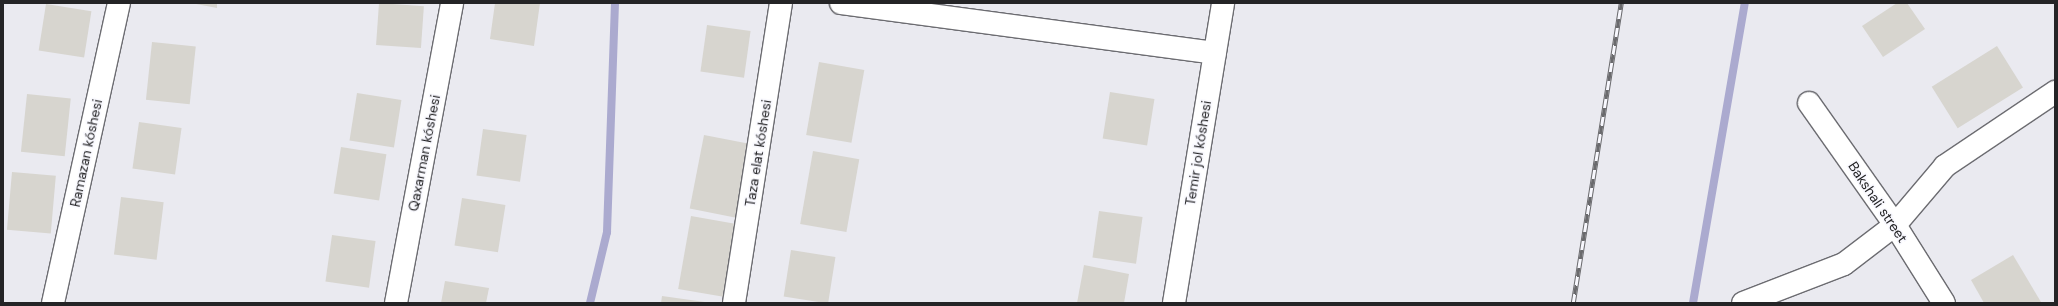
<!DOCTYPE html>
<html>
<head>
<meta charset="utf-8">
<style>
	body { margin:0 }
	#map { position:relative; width:2058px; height:306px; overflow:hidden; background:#eaeaf0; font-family:"DM Sans",sans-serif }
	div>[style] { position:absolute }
	.stream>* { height:8px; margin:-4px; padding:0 4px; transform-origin:4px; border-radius:4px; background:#abaacf }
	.building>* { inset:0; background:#d7d5cf; transform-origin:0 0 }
	.roads { filter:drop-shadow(1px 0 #6c6c71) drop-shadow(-1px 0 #6c6c71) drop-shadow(0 1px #6c6c71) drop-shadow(0 -1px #6c6c71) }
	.minor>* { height:22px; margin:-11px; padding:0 11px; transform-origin:11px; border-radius:11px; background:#fff }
	.rail>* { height:4.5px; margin-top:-2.25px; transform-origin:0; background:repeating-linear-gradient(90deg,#f8f8fe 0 9px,#6a6a6d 0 18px); box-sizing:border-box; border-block:1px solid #6a6a6d }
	span { translate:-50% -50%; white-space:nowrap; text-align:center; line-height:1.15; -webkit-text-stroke:3px #f8f8fe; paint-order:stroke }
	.street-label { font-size:14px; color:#242426 }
	.frame { position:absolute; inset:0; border:4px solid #242426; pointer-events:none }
</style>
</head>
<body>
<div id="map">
	<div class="stream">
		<div style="left:590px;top:303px;width:73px;rotate:-76.5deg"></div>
		<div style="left:607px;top:232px;width:229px;rotate:-88deg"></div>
		<div style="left:1693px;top:303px;width:304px;rotate:-80.2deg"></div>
	</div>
	<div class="building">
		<div style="clip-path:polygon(191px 3px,217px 3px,217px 8px)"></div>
		<div style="left:379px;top:3px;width:45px;height:42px;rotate:4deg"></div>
		<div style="clip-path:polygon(495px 3px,540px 3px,534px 46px,490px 39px)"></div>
		<div style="clip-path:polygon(1897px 3px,1907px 3px,1925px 29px,1883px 57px,1862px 26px)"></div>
		<div style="left:46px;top:4px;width:46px;height:47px;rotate:9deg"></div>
		<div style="left:707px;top:25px;width:44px;height:47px;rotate:8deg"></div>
		<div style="left:152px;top:42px;width:44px;height:58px;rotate:6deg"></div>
		<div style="left:1997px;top:46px;width:49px;height:77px;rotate:58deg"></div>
		<div style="left:819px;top:62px;width:46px;height:74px;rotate:10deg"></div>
		<div style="left:1110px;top:92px;width:45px;height:47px;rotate:9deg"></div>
		<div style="left:357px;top:93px;width:45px;height:48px;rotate:9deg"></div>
		<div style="left:27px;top:94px;width:44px;height:58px;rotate:6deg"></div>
		<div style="left:139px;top:122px;width:43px;height:47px;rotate:8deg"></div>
		<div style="left:483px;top:129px;width:44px;height:47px;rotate:8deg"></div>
		<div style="left:704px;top:135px;width:46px;height:75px;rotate:11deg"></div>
		<div style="left:341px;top:147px;width:46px;height:47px;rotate:9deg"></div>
		<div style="left:813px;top:151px;width:47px;height:74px;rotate:10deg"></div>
		<div style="left:12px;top:172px;width:44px;height:58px;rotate:5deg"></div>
		<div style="left:121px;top:197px;width:43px;height:58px;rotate:7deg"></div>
		<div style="left:462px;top:198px;width:44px;height:48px;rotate:9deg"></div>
		<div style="left:1099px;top:211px;width:44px;height:47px;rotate:8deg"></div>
		<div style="left:691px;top:216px;width:46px;height:74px;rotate:10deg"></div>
		<div style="left:332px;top:235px;width:44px;height:47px;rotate:8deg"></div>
		<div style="left:791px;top:250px;width:45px;height:47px;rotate:9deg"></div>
		<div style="clip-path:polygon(2013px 255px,2041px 302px,1984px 303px,1971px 280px)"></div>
		<div style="clip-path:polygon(1084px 265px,1129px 274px,1124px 303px,1077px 303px)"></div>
		<div style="clip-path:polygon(445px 281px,489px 288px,486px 303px,441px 303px)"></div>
		<div style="clip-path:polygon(662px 296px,705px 302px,705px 303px,661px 303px)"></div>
	</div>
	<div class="roads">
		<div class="minor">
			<div style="left:841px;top:3px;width:377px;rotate:7.6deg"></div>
			<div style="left:1809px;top:103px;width:149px;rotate:54.8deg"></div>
			<div style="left:1895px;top:225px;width:92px;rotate:57.9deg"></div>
			<div style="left:53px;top:303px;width:307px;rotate:-77.6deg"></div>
			<div style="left:396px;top:303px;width:305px;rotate:-79.4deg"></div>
			<div style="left:734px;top:303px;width:304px;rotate:-81.1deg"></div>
			<div style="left:1174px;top:303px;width:304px;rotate:-80.7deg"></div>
			<div style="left:1743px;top:303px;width:108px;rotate:-21.1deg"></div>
			<div style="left:1844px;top:264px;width:64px;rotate:-37.4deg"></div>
			<div style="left:1895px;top:225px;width:77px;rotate:-49.7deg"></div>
			<div style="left:1945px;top:166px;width:133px;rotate:-33.9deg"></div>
		</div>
	</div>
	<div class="rail">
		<div style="left:1573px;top:303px;width:304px;rotate:-80.9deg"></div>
	</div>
	<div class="street-label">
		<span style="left:86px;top:153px;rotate:-78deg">Ramazan kóshesi</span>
		<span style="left:424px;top:153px;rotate:-79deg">Qaxarman kóshesi</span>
		<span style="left:758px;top:153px;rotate:-81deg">Taza elat kóshesi</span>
		<span style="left:1198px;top:153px;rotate:-81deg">Temir jol kóshesi</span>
		<span style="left:1878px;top:202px;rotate:56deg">Bakshali street</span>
	</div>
	<div class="frame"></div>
</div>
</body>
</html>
